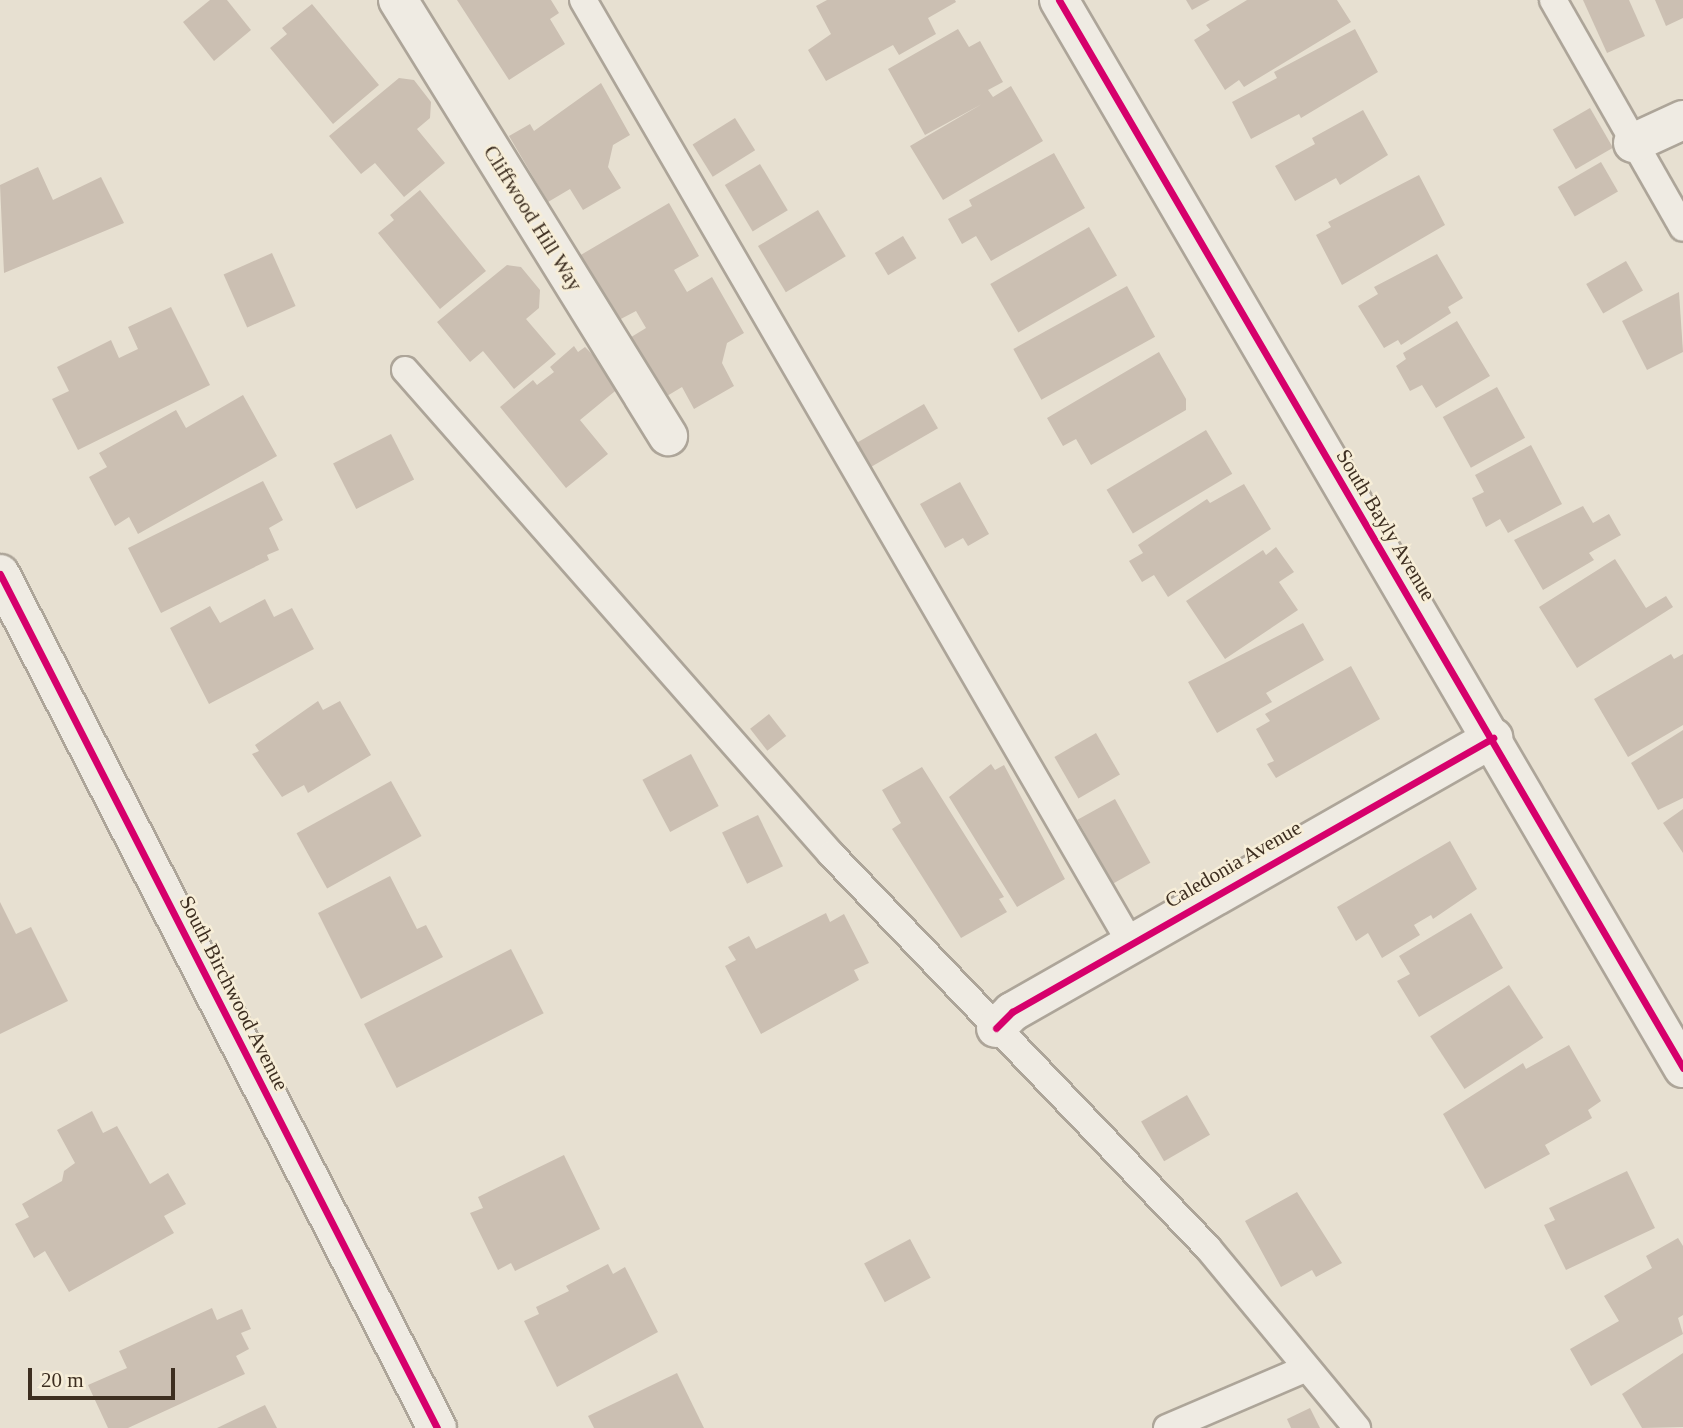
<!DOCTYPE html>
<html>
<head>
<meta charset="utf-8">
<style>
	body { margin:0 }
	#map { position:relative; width:1683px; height:1428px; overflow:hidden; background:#e7e0d1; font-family:"Times New Roman",serif }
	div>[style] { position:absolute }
	.building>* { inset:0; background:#cbbfb2; transform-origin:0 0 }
	.roads { filter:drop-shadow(2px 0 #ada599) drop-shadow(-2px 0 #ada599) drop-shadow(0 2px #ada599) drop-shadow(0 -2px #ada599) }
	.service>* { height:26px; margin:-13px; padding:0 13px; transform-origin:13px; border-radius:13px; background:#efebe3 }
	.minor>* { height:38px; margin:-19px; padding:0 19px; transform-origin:19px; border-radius:19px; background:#efebe3 }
	.cycleway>* { height:7px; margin:-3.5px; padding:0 3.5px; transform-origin:3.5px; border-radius:3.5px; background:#d6006c }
	span { translate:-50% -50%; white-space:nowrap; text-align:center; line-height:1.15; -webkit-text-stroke:5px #f7eed8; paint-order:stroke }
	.street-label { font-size:21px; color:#3d2e20 }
	.scale { position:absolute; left:28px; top:1368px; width:147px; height:32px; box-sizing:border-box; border:4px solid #3d2e20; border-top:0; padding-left:9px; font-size:21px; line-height:24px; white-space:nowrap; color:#3d2e20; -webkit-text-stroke:5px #f7eed8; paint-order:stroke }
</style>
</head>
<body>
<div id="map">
	<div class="building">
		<div style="clip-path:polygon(210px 0,227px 0,251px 30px,214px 61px,183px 22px)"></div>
		<div style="clip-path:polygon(457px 0,551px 0,559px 13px,550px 19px,565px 44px,509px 80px)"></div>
		<div style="clip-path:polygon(827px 0,955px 0,956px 2px,928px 18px,936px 34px,899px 55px,893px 45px,826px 81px,808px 50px,831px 34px,816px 6px)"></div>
		<div style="clip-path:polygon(1186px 0,1210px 0,1192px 10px)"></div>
		<div style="clip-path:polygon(1247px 0,1337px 0,1351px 22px,1244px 87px,1239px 80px,1225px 90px,1194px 40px,1210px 30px,1206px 25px)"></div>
		<div style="clip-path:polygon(1583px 0,1629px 0,1645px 36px,1607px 53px)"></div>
		<div style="clip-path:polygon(1655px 0,1683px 0,1683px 18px,1666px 26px)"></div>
		<div style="clip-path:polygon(312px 4px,379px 85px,333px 124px,270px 48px,287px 34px,282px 28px)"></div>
		<div style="clip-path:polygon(958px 29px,969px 47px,980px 41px,1003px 82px,988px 90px,993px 97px,1011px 86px,1043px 141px,943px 200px,910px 146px,982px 104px,925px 135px,888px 69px)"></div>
		<div style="clip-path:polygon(1355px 29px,1378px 72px,1301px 118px,1299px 114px,1251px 139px,1232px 102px,1277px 78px,1274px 72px)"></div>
		<div style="clip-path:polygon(399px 78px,414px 80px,431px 102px,430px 118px,417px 129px,445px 163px,404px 197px,375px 163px,361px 174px,329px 136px)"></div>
		<div style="clip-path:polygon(601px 83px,630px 135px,613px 145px,608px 167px,621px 188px,583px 210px,570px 189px,548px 202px,509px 136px,530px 124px,534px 131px)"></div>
		<div style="left:1590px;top:108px;width:46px;height:43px;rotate:60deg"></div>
		<div style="clip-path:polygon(1363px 110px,1388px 155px,1340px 185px,1336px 178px,1295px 201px,1275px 166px,1315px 144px,1312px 138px)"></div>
		<div style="left:735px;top:118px;width:38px;height:50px;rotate:58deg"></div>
		<div style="clip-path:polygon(1054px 153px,1085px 208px,991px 261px,976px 236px,962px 244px,948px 219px,972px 206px,969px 200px)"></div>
		<div style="left:1601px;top:162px;width:34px;height:50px;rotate:60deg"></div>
		<div style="left:760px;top:164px;width:54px;height:41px;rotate:59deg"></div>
		<div style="clip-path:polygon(38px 167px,53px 200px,101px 177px,124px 223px,4px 273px,0 185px)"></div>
		<div style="clip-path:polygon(1419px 175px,1445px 225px,1342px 285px,1316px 235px,1331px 227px,1328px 222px)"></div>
		<div style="clip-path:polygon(420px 190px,486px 271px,440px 309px,378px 233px,394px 220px,390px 215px)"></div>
		<div style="clip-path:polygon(669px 203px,699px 256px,674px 270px,687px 292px,712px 277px,744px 333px,727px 343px,722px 363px,734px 386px,694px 409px,682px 387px,662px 399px,628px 339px,646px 328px,636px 311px,617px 321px,579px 256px)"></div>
		<div style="left:818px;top:210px;width:54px;height:70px;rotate:59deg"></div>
		<div style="left:1089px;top:227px;width:56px;height:114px;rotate:60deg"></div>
		<div style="left:903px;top:236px;width:26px;height:33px;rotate:59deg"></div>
		<div style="left:272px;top:253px;width:58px;height:53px;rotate:66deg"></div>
		<div style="clip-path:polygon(1437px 254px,1463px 298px,1448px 307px,1451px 313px,1401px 345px,1398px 340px,1384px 348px,1358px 306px,1378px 294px,1374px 287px)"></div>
		<div style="left:1626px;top:261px;width:34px;height:46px;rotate:60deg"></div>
		<div style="clip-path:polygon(507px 265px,521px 267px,540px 290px,539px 308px,526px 319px,556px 354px,514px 389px,483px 351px,470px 362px,437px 322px)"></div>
		<div style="left:1127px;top:286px;width:58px;height:130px;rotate:61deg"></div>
		<div style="clip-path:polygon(1679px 292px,1683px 352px,1647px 370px,1622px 321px)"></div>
		<div style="clip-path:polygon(171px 307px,210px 385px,78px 450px,52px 399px,69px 391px,57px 367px,111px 340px,119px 358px,138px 349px,128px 327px)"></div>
		<div style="clip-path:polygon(1457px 321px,1490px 376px,1436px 408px,1422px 385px,1410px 391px,1396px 366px,1406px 359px,1403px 353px)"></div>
		<div style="clip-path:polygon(574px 346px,578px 352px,585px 347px,593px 355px,598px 352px,620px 387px,580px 420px,608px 454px,566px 488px,500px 407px,533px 380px,537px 385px,554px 372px,550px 367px)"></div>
		<div style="clip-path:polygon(1159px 352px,1186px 399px,1186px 410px,1091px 465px,1076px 439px,1063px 446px,1047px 418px)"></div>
		<div style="left:1497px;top:387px;width:58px;height:62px;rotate:61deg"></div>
		<div style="clip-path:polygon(243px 395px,277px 456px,138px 534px,129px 517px,115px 526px,89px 477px,107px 467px,99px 453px,176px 410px,186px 428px)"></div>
		<div style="left:924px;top:404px;width:28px;height:78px;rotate:60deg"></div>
		<div style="left:1206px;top:430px;width:51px;height:116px;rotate:59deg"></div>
		<div style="left:391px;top:434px;width:51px;height:65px;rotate:63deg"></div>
		<div style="clip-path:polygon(1531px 445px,1562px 504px,1508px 533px,1500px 519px,1486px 527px,1472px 498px,1484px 492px,1475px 475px)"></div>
		<div style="clip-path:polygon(263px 481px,283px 520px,269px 528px,279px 550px,267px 555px,269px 560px,161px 613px,128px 548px)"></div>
		<div style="clip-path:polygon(960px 482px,989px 534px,968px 546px,963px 538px,945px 548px,920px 504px)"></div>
		<div style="clip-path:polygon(1244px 484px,1271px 529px,1168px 597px,1154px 575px,1142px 582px,1129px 561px,1143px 553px,1138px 545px,1207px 499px,1210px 503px)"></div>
		<div style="clip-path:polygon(1583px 506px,1593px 523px,1609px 514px,1621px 535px,1589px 553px,1594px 560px,1543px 590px,1514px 540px)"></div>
		<div style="clip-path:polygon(1276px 547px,1294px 572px,1279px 582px,1298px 610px,1225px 659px,1186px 601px,1263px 550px,1266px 555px)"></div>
		<div style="clip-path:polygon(1615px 559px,1646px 608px,1666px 596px,1673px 607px,1577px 668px,1539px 607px)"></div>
		<div style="clip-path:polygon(265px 599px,274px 617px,292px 608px,314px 649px,209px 704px,170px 628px,210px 606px,220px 623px)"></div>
		<div style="clip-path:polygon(1303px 623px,1324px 660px,1266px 693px,1272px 702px,1217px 733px,1188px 682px)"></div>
		<div style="clip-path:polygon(1671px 654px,1674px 659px,1683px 654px,1683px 725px,1628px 757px,1594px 699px)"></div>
		<div style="clip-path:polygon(1351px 666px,1380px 719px,1276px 778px,1267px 764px,1274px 761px,1256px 729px,1270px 721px,1265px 714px)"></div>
		<div style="clip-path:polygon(318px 701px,323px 710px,340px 701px,371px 755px,308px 793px,304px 785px,282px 797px,252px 754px,259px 751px,255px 745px)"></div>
		<div style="left:769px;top:714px;width:28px;height:24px;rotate:52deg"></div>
		<div style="clip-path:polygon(1683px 730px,1683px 798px,1658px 810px,1631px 763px)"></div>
		<div style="left:1096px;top:733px;width:48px;height:48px;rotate:60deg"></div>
		<div style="left:691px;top:754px;width:59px;height:55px;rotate:62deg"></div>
		<div style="clip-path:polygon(991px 764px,995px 770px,1004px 765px,1065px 879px,1017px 907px,949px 797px)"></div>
		<div style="clip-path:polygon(922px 767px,1004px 897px,999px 899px,1007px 912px,961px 938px,892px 829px,901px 823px,882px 790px)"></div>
		<div style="left:391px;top:781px;width:63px;height:108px;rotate:61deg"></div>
		<div style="left:1115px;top:799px;width:73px;height:43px;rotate:61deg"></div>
		<div style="clip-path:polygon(1683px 809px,1683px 853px,1663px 823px)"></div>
		<div style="left:758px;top:815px;width:57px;height:40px;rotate:64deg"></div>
		<div style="clip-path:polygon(1450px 841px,1477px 889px,1433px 919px,1431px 915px,1414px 925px,1420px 935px,1382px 958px,1368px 933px,1356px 941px,1337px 907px)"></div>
		<div style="clip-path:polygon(390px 876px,417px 929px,426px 925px,443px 957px,361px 999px,318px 913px)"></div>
		<div style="clip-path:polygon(0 902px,16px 934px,31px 927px,68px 1001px,0 1034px)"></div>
		<div style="clip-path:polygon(826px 913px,830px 922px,844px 914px,869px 963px,854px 970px,859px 980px,761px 1034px,725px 966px,736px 960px,728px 947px,749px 936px,756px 949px)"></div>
		<div style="clip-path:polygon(1471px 913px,1503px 968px,1419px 1017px,1397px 981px,1410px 974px,1399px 956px)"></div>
		<div style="left:511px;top:949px;width:72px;height:165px;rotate:63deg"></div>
		<div style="left:1509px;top:985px;width:63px;height:94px;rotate:57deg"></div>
		<div style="clip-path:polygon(1569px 1045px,1601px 1101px,1588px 1110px,1592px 1118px,1545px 1145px,1550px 1154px,1485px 1189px,1443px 1114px,1523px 1063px,1526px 1069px)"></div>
		<div style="left:1187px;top:1095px;width:46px;height:53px;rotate:60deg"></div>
		<div style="clip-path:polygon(92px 1111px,103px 1133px,117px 1126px,150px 1184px,168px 1173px,186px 1204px,164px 1216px,174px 1233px,69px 1292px,45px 1251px,34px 1258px,15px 1224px,29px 1217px,22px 1204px,62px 1181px,64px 1171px,75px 1163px,57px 1130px)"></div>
		<div style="clip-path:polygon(564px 1155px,600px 1229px,515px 1271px,511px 1263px,498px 1270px,470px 1213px,483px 1208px,478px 1197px)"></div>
		<div style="clip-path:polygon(1627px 1171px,1655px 1228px,1566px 1270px,1544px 1225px,1555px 1220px,1549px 1208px)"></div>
		<div style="clip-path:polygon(1297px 1192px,1342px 1263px,1316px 1277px,1312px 1270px,1281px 1287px,1245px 1221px)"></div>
		<div style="clip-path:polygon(1678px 1238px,1683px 1246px,1683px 1315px,1678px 1318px,1683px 1334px,1591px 1386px,1570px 1349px,1619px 1321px,1604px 1296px,1652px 1268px,1646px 1256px)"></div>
		<div style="left:910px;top:1239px;width:44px;height:52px;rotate:62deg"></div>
		<div style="clip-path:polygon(608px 1264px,613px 1274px,625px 1267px,658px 1332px,557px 1387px,524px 1321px,539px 1314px,536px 1307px,569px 1291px,566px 1286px)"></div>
		<div style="clip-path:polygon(212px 1308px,217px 1320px,242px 1309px,251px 1329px,241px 1333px,249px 1349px,236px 1356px,245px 1374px,128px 1428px,108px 1428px,88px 1385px,127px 1368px,119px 1351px)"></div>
		<div style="clip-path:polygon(1683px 1353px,1683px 1427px,1642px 1428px,1622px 1394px)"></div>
		<div style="clip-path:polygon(677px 1373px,704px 1428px,594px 1428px,588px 1416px)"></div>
		<div style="clip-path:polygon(265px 1405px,277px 1428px,217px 1428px)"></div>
		<div style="clip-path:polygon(1310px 1408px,1320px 1428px,1291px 1428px,1287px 1419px)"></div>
	</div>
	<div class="roads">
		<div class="service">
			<div style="left:583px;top:0;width:1092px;rotate:59.86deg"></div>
			<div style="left:1553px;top:0;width:262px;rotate:60.3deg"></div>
			<div style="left:405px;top:370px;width:645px;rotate:48.65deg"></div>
			<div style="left:831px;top:854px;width:545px;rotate:46.26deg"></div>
			<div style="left:1208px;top:1248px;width:234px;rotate:50.4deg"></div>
			<div style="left:1167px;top:1428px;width:152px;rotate:-23.2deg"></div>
		</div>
		<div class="minor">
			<div style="left:398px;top:0;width:513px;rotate:58.23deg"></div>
			<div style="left:1059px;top:0;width:1237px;rotate:59.7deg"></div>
			<div style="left:1633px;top:143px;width:55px;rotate:-24.7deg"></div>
			<div style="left:0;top:574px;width:959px;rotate:62.9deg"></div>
			<div style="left:996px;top:1028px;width:23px;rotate:-45deg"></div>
			<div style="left:1012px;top:1012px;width:554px;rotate:-29.67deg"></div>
		</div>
	</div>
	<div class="cycleway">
		<div style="left:1059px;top:0;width:1237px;rotate:59.7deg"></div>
		<div style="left:0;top:574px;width:959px;rotate:62.9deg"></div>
		<div style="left:996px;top:1028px;width:23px;rotate:-45deg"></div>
		<div style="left:1012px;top:1012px;width:554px;rotate:-29.67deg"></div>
	</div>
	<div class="street-label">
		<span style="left:533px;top:218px;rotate:58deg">Cliffwood Hill Way</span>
		<span style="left:1386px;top:525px;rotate:59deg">South Bayly Avenue</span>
		<span style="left:1233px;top:864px;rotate:-30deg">Caledonia Avenue</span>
		<span style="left:234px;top:993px;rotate:63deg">South Birchwood Avenue</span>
	</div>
	<div class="scale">20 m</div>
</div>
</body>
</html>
